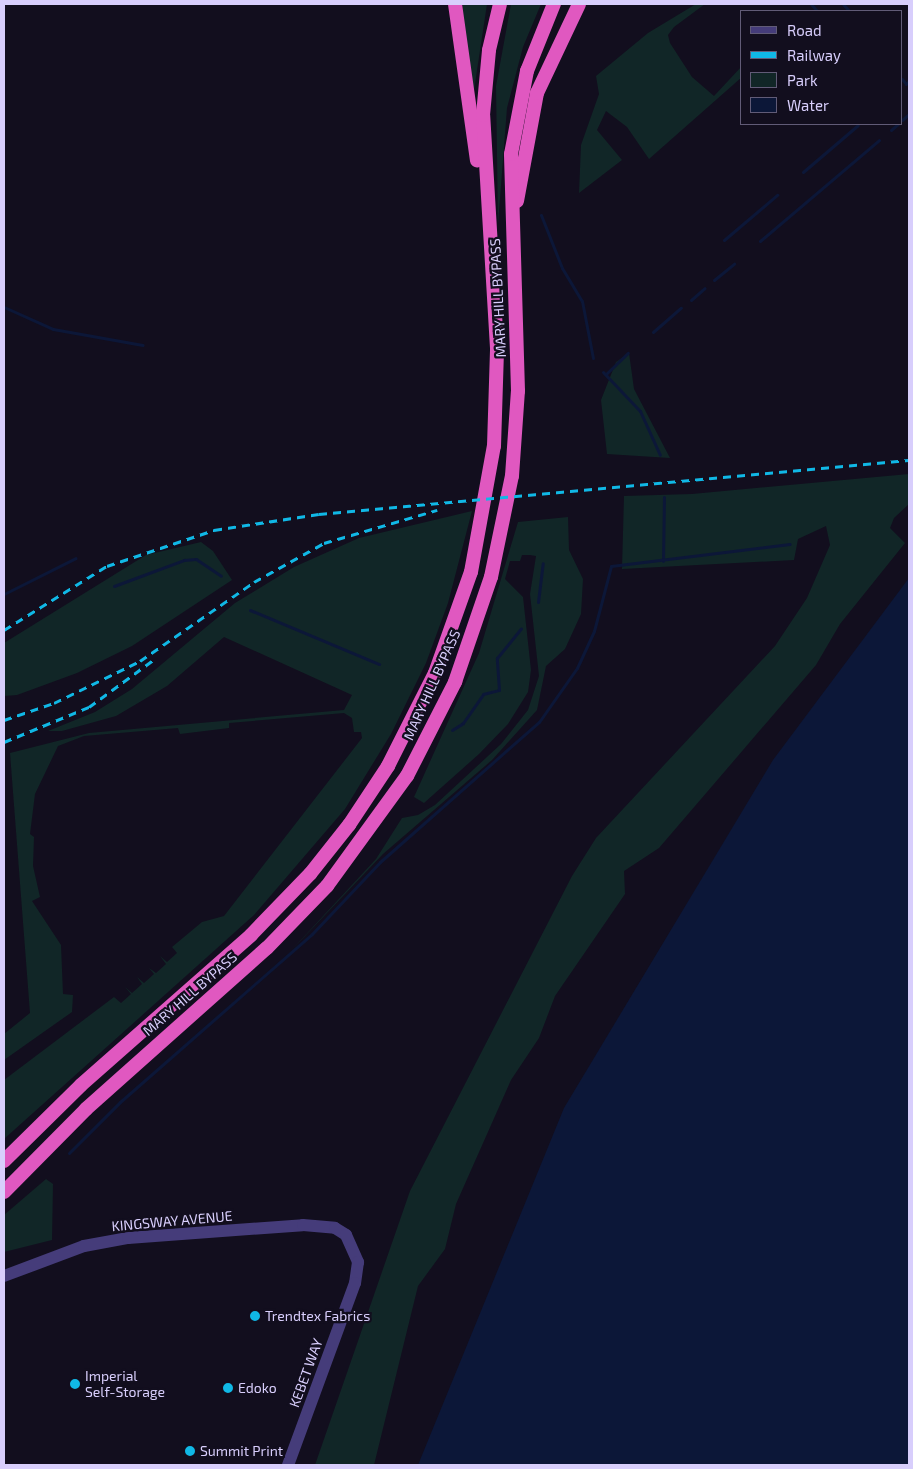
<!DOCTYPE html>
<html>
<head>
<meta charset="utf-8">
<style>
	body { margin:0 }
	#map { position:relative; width:913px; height:1469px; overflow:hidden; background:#120e1e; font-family:"Exo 2",sans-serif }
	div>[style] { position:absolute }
	.green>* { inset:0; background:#112627 }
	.water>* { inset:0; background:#0c1738 }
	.stream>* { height:3px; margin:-1.5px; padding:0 1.5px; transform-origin:1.5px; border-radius:1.5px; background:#0c1738 }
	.tertiary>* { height:12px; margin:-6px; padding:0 6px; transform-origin:6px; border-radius:6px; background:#453c7a }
	.trunk>* { height:14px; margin:-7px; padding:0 7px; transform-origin:7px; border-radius:7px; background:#e058c0 }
	.rail>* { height:3px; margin-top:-1.5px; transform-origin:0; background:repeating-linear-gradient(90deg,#10b8e6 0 8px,transparent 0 14px) }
	.dots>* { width:14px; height:14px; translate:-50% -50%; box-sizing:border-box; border:2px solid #120e1e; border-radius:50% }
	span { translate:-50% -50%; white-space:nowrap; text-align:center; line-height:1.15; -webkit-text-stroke:4.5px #120e1e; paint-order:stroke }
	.street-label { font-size:14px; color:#d8cefc }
	.poi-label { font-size:14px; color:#d8cefc }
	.left { translate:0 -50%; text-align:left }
	.frame { position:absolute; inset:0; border:5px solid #d8cefc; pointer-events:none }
	.legend { position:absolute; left:740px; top:10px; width:162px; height:115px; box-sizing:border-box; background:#120e1e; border:1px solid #615b77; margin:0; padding:6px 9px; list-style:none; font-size:15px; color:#d8cefc }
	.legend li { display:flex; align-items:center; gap:10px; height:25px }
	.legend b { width:25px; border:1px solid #615b77 }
</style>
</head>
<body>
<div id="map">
	<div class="green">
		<div style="clip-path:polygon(463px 4px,487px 4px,473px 97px,463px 18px)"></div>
		<div style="clip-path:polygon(511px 4px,541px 4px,523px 47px,507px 108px,498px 224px,496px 86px)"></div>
		<div style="clip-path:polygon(696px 4px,705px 4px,674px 27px,668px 35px,670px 43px,692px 77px,714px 96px,742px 66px,742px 77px,649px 159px,627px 127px,606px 111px,597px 130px,622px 160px,579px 193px,581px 145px,599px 94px,596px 76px,648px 33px)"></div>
		<div style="clip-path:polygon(629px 353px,634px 389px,670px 458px,607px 454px,601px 400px,616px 362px)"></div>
		<div style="clip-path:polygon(909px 474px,909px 504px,894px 518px,890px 528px,905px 543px,840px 624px,816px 665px,659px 848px,624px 871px,625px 894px,555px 996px,539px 1038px,511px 1080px,456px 1204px,445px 1249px,418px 1286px,374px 1465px,315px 1465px,410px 1191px,572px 876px,596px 838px,775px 646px,807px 598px,830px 545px,826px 526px,798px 539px,794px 560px,622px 569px,624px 496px,692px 494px)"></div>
		<div style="clip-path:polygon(472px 511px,448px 603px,426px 663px,391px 734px,345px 809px,254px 915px,4px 1139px,4px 1080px,114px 997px,121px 1003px,131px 994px,125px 987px,132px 993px,142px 984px,137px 977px,144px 983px,154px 974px,149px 968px,156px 973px,166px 964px,160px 956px,167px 962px,177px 953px,172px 947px,202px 922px,224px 916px,362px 738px,361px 732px,354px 732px,352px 718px,344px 713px,229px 723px,229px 728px,180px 734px,178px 728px,84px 736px,58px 746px,35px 794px,30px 834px,34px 837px,33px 866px,40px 897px,32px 901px,61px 945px,63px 994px,73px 995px,72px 1012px,4px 1060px,4px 1034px,30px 1013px,10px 753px,89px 733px,344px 710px,352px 695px,224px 637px,167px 686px,116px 716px,62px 731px,48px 731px,95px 712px,132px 689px,235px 603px,294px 567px,359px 538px)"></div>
		<div style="clip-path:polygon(568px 517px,569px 550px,583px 579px,581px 614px,565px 649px,546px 666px,537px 710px,492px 760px,383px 854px,286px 956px,376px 859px,402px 818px,418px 815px,435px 805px,501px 744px,528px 710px,539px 676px,530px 594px,536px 556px,530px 555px,522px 555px,520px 561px,510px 561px,505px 579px,523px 597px,531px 670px,528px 692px,508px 724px,479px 754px,424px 803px,414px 797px,479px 653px,518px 522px)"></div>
		<div style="clip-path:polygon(201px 542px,213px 551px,232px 580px,132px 646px,77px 673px,17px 695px,4px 696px,4px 643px,146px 555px)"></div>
		<div style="clip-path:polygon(46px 1179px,53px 1184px,52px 1240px,4px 1252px,4px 1215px)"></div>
	</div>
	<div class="water">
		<div style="clip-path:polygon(909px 578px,909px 1465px,418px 1465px,564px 1108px,773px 760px)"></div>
	</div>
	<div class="stream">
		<div style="left:811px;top:4px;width:9px;rotate:49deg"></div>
		<div style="left:843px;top:4px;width:9px;rotate:49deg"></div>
		<div style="left:902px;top:79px;width:6px;rotate:51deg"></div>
		<div style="left:906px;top:84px;width:4px;rotate:-45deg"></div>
		<div style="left:902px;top:120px;width:9px;rotate:-41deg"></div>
		<div style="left:891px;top:130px;width:9px;rotate:-41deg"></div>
		<div style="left:803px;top:172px;width:72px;rotate:-40.5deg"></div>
		<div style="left:541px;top:215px;width:57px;rotate:68.4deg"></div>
		<div style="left:562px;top:268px;width:39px;rotate:59deg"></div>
		<div style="left:582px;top:301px;width:58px;rotate:79.1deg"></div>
		<div style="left:724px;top:240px;width:70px;rotate:-40.3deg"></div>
		<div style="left:760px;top:241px;width:156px;rotate:-40.3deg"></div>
		<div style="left:714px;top:280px;width:26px;rotate:-39deg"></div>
		<div style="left:691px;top:300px;width:18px;rotate:-41deg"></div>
		<div style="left:4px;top:307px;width:54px;rotate:24.2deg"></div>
		<div style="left:53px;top:329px;width:91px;rotate:10.1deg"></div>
		<div style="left:653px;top:332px;width:37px;rotate:-41deg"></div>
		<div style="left:603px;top:372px;width:54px;rotate:46.5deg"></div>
		<div style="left:640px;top:411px;width:48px;rotate:65.6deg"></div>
		<div style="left:607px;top:373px;width:29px;rotate:-44deg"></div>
		<div style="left:663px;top:561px;width:64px;rotate:-89.1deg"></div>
		<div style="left:114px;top:586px;width:75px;rotate:-20.4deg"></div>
		<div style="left:184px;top:560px;width:12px;rotate:-5deg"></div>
		<div style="left:196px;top:559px;width:30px;rotate:34deg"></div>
		<div style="left:4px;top:594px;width:80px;rotate:-26.6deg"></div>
		<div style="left:538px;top:602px;width:39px;rotate:-83deg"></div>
		<div style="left:250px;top:610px;width:140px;rotate:22.7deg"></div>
		<div style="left:452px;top:730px;width:13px;rotate:-32deg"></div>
		<div style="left:463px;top:723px;width:35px;rotate:-55deg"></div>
		<div style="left:483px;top:694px;width:16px;rotate:-14deg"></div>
		<div style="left:499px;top:690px;width:32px;rotate:-94deg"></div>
		<div style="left:497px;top:658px;width:38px;rotate:-51deg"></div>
		<div style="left:69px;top:1153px;width:72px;rotate:-45deg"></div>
		<div style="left:120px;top:1102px;width:255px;rotate:-41.2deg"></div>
		<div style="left:312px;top:934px;width:99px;rotate:-46.6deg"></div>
		<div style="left:380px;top:862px;width:212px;rotate:-41.4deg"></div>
		<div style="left:539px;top:722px;width:66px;rotate:-54.9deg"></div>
		<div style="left:577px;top:668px;width:41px;rotate:-65.3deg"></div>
		<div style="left:594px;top:631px;width:67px;rotate:-75.3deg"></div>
		<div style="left:611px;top:566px;width:180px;rotate:-7deg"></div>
	</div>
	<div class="tertiary">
		<div style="left:4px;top:1276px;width:85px;rotate:-20.6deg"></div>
		<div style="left:84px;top:1246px;width:45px;rotate:-10.3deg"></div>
		<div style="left:128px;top:1238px;width:175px;rotate:-4.2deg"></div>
		<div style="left:303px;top:1225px;width:32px;rotate:5deg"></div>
		<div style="left:335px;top:1228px;width:13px;rotate:32deg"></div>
		<div style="left:346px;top:1235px;width:30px;rotate:66deg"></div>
		<div style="left:358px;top:1262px;width:21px;rotate:98deg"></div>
		<div style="left:355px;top:1283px;width:194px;rotate:110.2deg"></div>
	</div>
	<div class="trunk">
		<div style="left:455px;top:4px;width:158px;rotate:82deg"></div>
		<div style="left:517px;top:201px;width:110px;rotate:-79.5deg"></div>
		<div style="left:537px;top:93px;width:98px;rotate:-64.7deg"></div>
		<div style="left:4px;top:1161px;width:108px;rotate:-44.6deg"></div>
		<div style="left:81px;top:1085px;width:227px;rotate:-41.4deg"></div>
		<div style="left:251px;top:935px;width:85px;rotate:-46deg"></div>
		<div style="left:310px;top:874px;width:63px;rotate:-51.5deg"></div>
		<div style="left:349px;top:825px;width:71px;rotate:-56.5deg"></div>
		<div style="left:388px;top:766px;width:104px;rotate:-63.2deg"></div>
		<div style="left:435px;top:673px;width:107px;rotate:-70.4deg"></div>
		<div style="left:471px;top:572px;width:128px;rotate:-79.7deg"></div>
		<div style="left:494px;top:446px;width:98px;rotate:-88.2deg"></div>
		<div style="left:497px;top:348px;width:233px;rotate:-93.4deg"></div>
		<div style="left:483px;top:115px;width:65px;rotate:-84.7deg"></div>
		<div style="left:489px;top:50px;width:47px;rotate:-76.6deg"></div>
		<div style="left:4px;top:1192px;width:117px;rotate:-45.3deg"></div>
		<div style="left:86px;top:1109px;width:242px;rotate:-41.7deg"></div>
		<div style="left:267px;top:948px;width:86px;rotate:-45.9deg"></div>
		<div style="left:327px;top:886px;width:136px;rotate:-54deg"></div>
		<div style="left:407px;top:776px;width:106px;rotate:-62.9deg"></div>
		<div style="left:455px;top:682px;width:111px;rotate:-71.1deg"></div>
		<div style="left:491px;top:577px;width:103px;rotate:-78.3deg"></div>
		<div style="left:512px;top:476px;width:85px;rotate:-86deg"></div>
		<div style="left:518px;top:391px;width:237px;rotate:-91.7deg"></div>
		<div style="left:511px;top:154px;width:85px;rotate:-79.1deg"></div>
		<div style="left:527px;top:71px;width:72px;rotate:-68.1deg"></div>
	</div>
	<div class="rail">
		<div style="left:4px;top:630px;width:121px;rotate:-31.9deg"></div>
		<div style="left:107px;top:566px;width:113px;rotate:-18.6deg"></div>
		<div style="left:214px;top:530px;width:106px;rotate:-8.7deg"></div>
		<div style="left:319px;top:514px;width:592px;rotate:-5.23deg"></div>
		<div style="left:4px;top:720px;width:53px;rotate:-18.8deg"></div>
		<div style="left:54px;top:703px;width:96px;rotate:-26deg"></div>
		<div style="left:140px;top:661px;width:139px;rotate:-34.7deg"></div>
		<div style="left:254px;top:582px;width:80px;rotate:-29.1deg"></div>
		<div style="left:324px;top:543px;width:118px;rotate:-16.3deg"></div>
		<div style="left:4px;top:742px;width:92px;rotate:-22.4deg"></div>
		<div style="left:89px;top:707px;width:83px;rotate:-36.2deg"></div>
	</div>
	<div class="dots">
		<div style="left:255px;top:1316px;background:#10b8e6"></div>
		<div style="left:75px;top:1384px;background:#10b8e6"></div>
		<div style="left:228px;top:1388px;background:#10b8e6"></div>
		<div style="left:190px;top:1451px;background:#10b8e6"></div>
	</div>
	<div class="street-label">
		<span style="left:498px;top:298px;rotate:-93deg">MARY HILL BYPASS</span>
		<span style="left:432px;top:685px;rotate:-66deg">MARY HILL BYPASS</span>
		<span style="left:190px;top:994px;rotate:-41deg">MARY HILL BYPASS</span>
		<span style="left:172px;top:1221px;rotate:-5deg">KINGSWAY AVENUE</span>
		<span style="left:306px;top:1373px;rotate:-70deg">KEBET WAY</span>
	</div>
	<div class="poi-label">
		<span class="left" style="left:265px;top:1316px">Trendtex Fabrics</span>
		<span class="left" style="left:85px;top:1384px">Imperial<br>Self-Storage</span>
		<span class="left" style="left:238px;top:1388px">Edoko</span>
		<span class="left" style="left:200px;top:1451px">Summit Print</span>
	</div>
	<div class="frame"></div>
	<ul class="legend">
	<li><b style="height:6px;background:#453c7a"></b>Road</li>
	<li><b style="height:6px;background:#10b8e6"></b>Railway</li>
	<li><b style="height:14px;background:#112627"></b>Park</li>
	<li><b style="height:14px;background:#0c1738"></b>Water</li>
	</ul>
</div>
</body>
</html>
